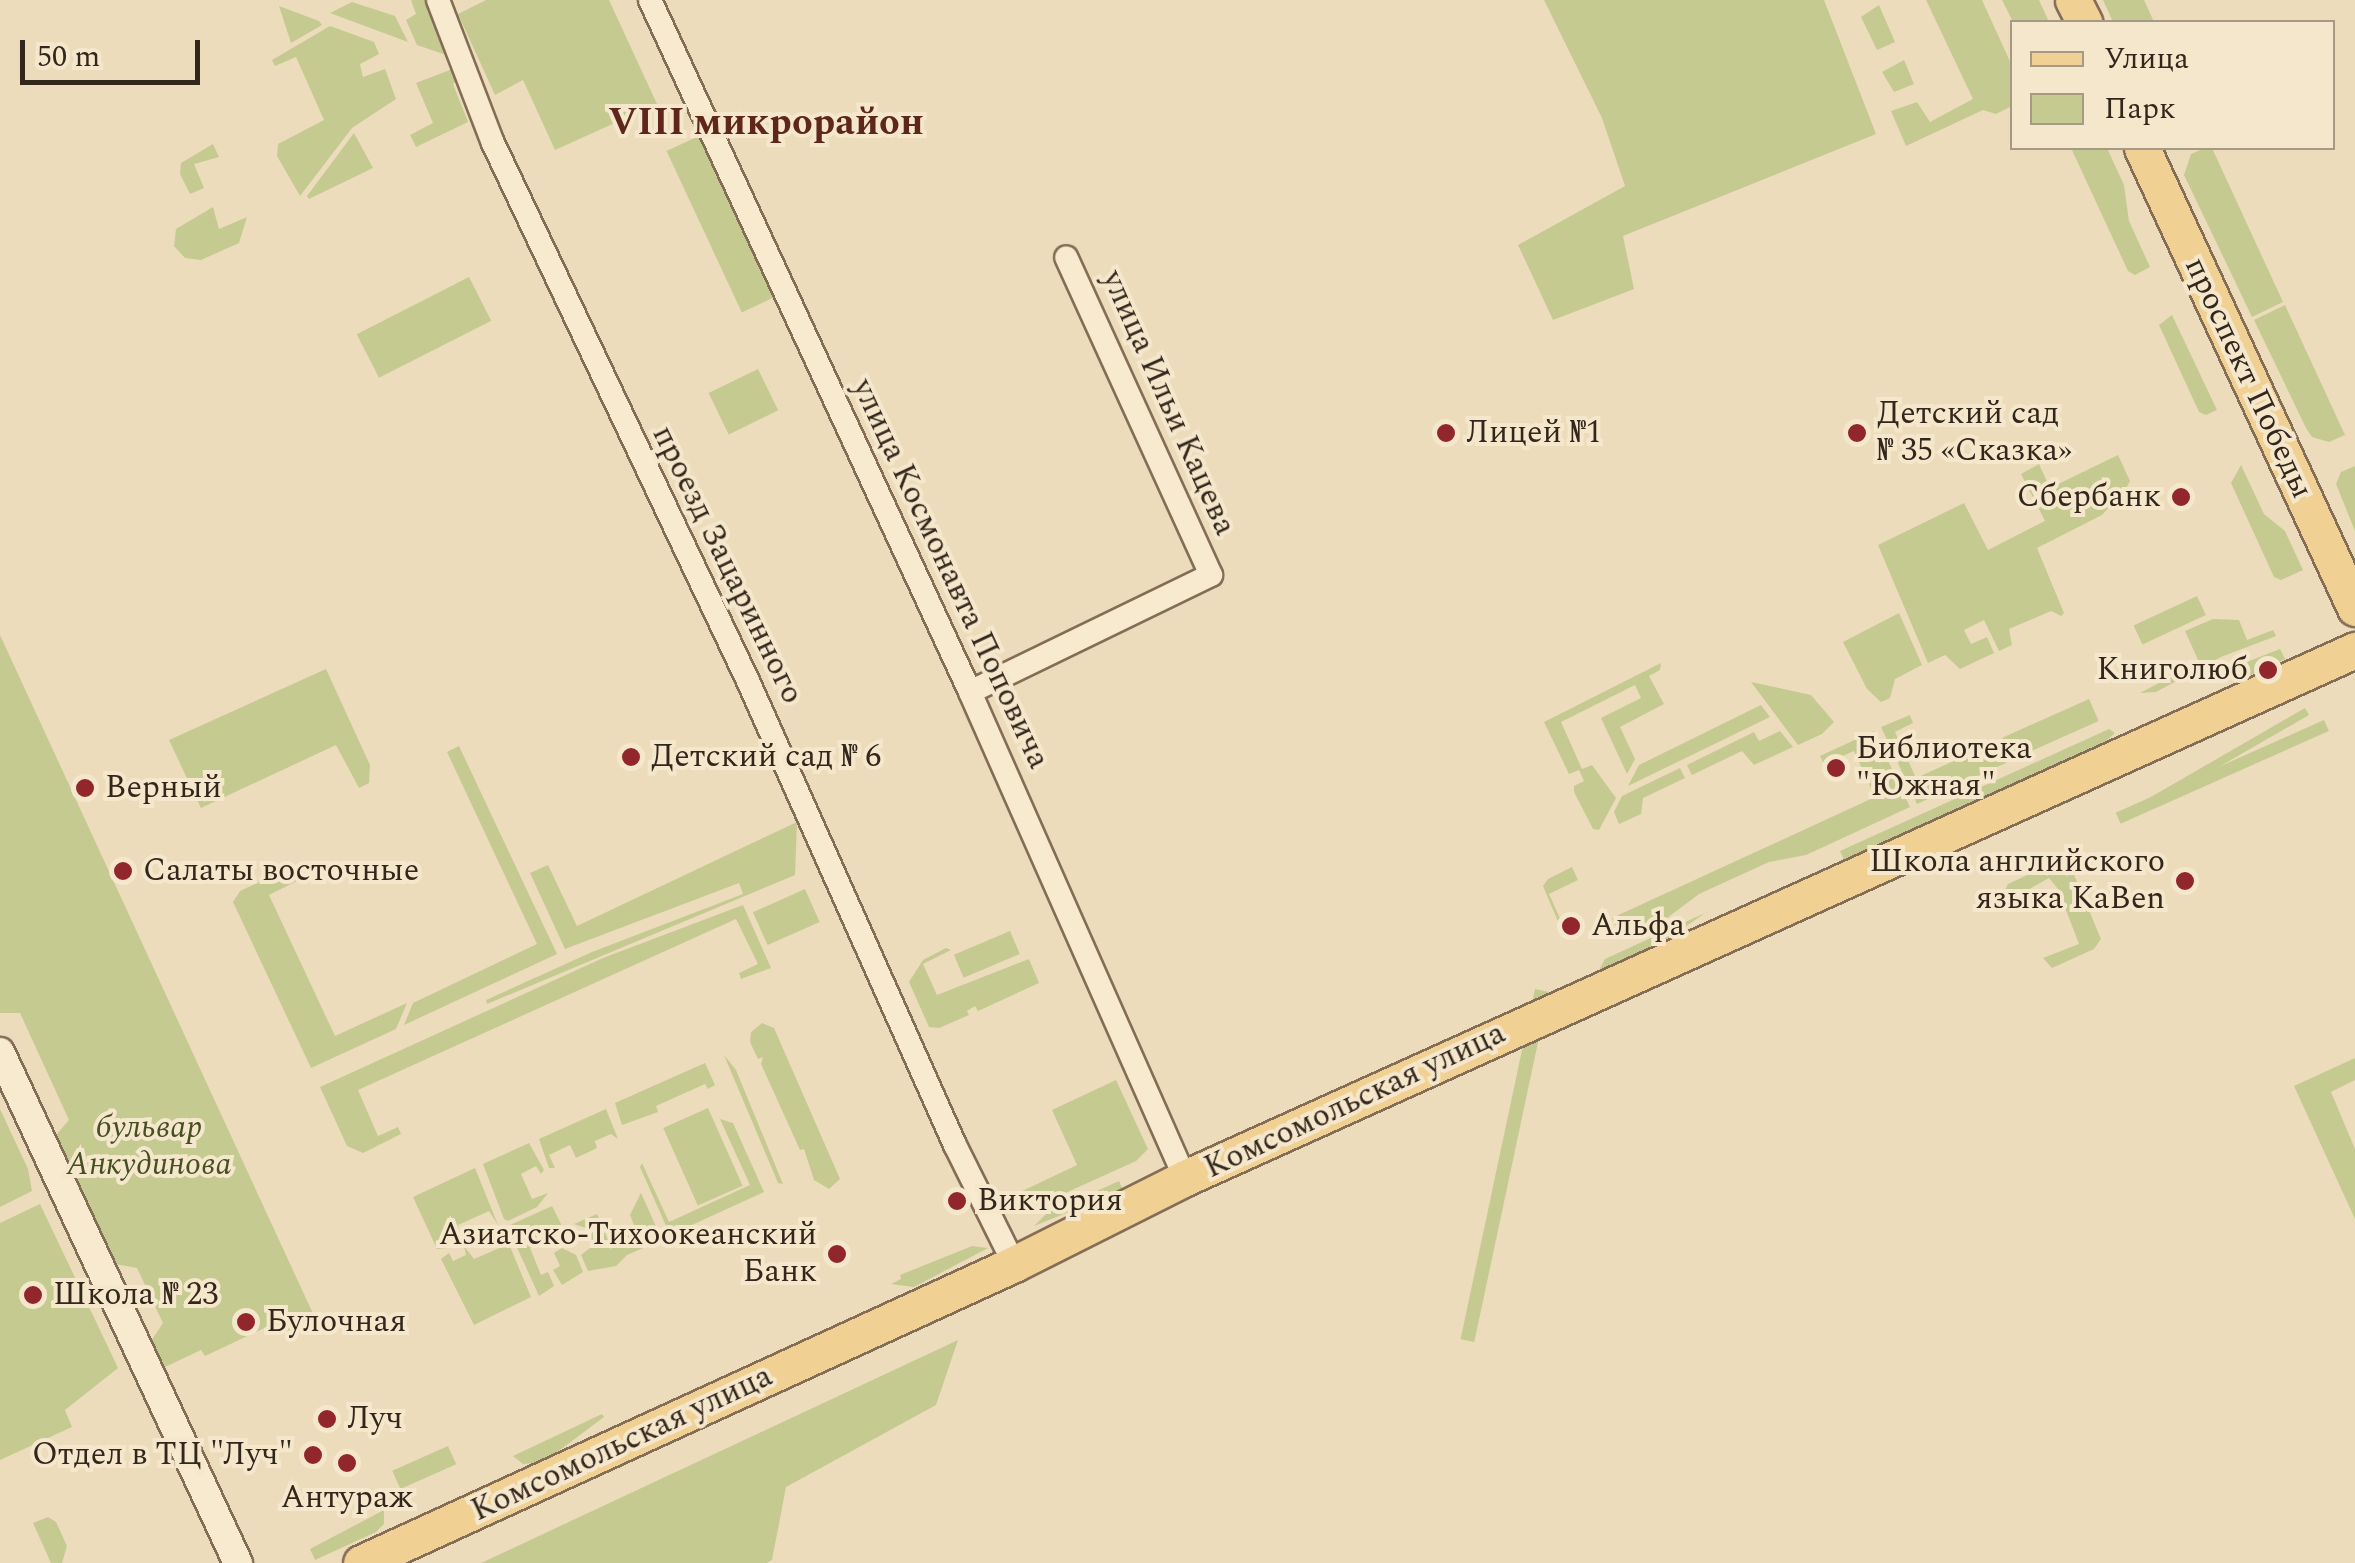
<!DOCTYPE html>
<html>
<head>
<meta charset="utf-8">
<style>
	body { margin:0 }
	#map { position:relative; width:2355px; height:1563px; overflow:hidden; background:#ecdcbc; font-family:Spectral,serif }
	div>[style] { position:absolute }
	.green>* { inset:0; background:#c5ca91; transform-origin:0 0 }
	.roads { filter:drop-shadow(2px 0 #846d56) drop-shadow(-2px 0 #846d56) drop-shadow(0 2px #846d56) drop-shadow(0 -2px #846d56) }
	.minor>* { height:22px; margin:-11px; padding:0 11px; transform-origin:11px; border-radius:11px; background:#f8eacf }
	.tertiary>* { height:28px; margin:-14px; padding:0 14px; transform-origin:14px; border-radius:14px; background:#f8eacf }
	.primary>* { height:35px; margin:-17.5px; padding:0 17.5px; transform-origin:17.5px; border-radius:17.5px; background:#f1d093 }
	.dots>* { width:28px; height:28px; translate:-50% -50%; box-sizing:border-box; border:5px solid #f4e7cc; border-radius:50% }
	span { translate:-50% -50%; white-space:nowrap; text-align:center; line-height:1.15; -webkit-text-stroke:8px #f4e7cc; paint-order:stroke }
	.street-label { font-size:32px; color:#33261b }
	.poi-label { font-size:32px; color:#33261b }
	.left { translate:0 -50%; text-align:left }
	.right { translate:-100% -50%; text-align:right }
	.park-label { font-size:32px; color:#454f22; font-style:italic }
	.quarter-label { font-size:38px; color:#5f271b; font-weight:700 }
	.legend { position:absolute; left:2010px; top:20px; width:325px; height:130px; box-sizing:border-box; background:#f4e7cc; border:2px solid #a79a85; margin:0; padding:12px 18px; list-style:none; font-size:30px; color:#33261b }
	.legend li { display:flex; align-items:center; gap:20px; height:50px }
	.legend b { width:50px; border:2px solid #a79a85 }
	.scale { position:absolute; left:20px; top:40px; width:180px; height:45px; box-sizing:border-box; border:5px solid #33261b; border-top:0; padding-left:12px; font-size:30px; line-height:35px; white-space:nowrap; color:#33261b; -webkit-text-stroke:8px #f4e7cc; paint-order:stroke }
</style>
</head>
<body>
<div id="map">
	<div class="green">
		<div style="clip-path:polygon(411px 0,430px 0,455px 58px,417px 45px,406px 20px,416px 14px)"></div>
		<div style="clip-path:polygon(486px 0,609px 0,657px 104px,555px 150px,523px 80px,495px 95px,458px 14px)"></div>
		<div style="clip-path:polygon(1544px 0,1824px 0,1876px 134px,1623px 236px,1634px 289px,1553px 320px,1518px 245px,1625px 186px,1602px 118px)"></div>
		<div style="clip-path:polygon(1926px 0,1982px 0,2012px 66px,2012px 106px,1996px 114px,1983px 110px,1906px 146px,1891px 111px,1917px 102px,1930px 122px,1973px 99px)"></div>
		<div style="clip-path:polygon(2002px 0,2039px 0,2049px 22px,2013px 22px)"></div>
		<div style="clip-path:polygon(2103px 0,2144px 0,2154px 22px,2113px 22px)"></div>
		<div style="clip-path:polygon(352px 2px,395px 16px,408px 42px,330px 13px)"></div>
		<div style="clip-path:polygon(1879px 5px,1895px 42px,1877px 50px,1861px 17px)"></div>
		<div style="clip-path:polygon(279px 6px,319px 21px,322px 25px,291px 43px)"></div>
		<div style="clip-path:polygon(330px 26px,374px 42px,379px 54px,360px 64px,363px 77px,385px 69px,396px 99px,352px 128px,300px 196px,277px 156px,278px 144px,324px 120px,296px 57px,275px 66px,272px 60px)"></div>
		<div style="clip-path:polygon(1904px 60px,1914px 84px,1894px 92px,1882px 72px)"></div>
		<div style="clip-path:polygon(455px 68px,462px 76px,453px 84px,468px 122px,416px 147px,410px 135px,433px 123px,416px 83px)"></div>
		<div style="clip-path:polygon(354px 133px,373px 168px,309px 199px,307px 196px)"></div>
		<div style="left:701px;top:135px;width:178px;height:38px;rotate:65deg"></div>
		<div style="clip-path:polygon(213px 144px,219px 157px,194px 164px,204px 188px,190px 194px,180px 174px,181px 163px)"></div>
		<div style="clip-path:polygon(2071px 148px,2107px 148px,2124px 185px,2129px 221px,2150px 267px,2135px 275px,2128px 271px)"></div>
		<div style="clip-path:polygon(2205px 148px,2212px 148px,2283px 302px,2252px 317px,2184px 175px,2191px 154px)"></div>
		<div style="clip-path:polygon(213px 207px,219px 229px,247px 217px,239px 243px,201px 260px,185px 258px,174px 246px,176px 229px)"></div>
		<div style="left:469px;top:277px;width:49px;height:126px;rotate:63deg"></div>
		<div style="clip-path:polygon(2285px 305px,2345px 435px,2329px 442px,2312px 437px,2306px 428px,2254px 320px)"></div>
		<div style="clip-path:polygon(2172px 315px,2217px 410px,2206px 415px,2199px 412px,2159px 325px)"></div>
		<div style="left:758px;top:369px;width:46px;height:55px;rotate:64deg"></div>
		<div style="clip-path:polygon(2118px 455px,2130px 481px,2125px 490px,2102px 515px,2037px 548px,2064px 613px,2061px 616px,2051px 611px,2009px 629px,2012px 645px,1999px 651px,1984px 620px,1964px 630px,1971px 644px,1987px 637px,1994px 653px,1960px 669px,1945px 655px,1928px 663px,1878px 545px,1964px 503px,1988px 550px,2045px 521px,2021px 474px,2039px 464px,2050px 488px)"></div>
		<div style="clip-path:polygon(2241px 465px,2264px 514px,2285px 531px,2303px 570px,2281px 580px,2274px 577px,2231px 483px)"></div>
		<div style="clip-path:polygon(2355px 466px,2355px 531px,2336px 484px,2341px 472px)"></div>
		<div style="left:2197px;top:596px;width:21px;height:70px;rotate:65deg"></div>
		<div style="clip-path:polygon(1899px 613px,1922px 665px,1895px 679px,1890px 698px,1881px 702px,1867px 689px,1843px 642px)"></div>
		<div style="clip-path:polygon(2213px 619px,2239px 620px,2247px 640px,2273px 630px,2276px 636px,2221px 657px,2156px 692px,2140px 693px,2199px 662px,2185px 631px)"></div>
		<div style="clip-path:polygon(0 635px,315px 1318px,279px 1335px,273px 1324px,205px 1356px,201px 1350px,163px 1368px,151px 1341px,163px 1323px,137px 1268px,115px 1264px,56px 1135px,69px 1120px,20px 1013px,0 1013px)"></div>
		<div style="clip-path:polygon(2280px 649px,2285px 659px,2241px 680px,2226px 670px)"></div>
		<div style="clip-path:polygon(1661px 663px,1660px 670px,1649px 676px,1664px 704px,1620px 727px,1635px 759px,1627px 774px,1601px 718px,1641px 698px,1635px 685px,1561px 722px,1582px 769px,1592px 765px,1616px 798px,1599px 830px,1593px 829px,1574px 792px,1574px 786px,1584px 781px,1579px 770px,1569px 774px,1544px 722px)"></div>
		<div style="clip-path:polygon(326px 669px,370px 765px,369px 783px,359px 788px,336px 745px,201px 808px,169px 740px)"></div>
		<div style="clip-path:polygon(1751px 682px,1811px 695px,1834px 722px,1822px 734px,1798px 745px)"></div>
		<div style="left:2089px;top:699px;width:24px;height:95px;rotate:66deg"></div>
		<div style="clip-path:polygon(1761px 705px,1770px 717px,1628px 786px,1639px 765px)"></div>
		<div style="left:2305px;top:708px;width:8px;height:205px;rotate:60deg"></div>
		<div style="clip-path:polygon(1910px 715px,1913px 723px,1895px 732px,1916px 778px,1996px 742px,2006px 763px,1917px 804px,1881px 727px)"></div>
		<div style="left:2324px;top:720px;width:12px;height:228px;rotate:66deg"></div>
		<div style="clip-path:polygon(2109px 729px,2115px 733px,2106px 741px,1844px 860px,1840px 851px)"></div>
		<div style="clip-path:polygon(1780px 731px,1793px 747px,1754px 765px,1742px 751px,1692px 775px,1687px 765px,1754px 732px,1759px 741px)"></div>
		<div style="clip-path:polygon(1874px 731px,1910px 807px,1806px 855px,1769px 862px,1699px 894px,1663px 921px,1621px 939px,1612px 918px,1875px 797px,1854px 751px,1824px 764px,1820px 756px)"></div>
		<div style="clip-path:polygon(459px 746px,557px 954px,404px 1025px,413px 1003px,537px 944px,447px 752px)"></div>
		<div style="clip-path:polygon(1680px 768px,1685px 778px,1643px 798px,1641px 814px,1619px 824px,1614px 812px,1622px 796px)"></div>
		<div style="clip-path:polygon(797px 822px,795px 875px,487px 1004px,486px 1000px,592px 952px,743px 894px,739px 883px,565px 949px,530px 873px,548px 865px,577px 926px)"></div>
		<div style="clip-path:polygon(2057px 861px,2070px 865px,2101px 939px,2094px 949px,2052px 968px,2043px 958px,2079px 944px,2058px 889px,2049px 878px,2008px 901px,2004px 892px,2008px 884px)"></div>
		<div style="clip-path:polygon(1572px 867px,1578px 880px,1549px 894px,1568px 936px,1565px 938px,1543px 886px,1548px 879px)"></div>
		<div style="clip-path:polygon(281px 872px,301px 879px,269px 895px,335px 1036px,407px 1003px,396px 1029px,311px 1068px,233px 902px,240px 891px)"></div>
		<div style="left:805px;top:889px;width:36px;height:57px;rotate:66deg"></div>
		<div style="clip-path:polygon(743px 905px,771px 968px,741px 979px,739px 973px,758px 964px,736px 919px,358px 1090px,378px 1136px,398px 1127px,401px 1134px,363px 1153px,347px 1146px,320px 1087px,603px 958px)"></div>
		<div style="clip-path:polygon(1705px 913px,1662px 943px,1599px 970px,1605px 959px)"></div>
		<div style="left:1010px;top:931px;width:25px;height:61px;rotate:67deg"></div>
		<div style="clip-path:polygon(946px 948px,951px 950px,923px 964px,937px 995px,1029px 959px,1039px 983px,978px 1011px,975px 1006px,967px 1011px,969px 1015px,939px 1028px,929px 1027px,909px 982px,923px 960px)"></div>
		<div style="left:1535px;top:989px;width:14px;height:358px;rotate:12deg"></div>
		<div style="clip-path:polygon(762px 1023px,774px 1028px,840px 1179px,829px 1189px,814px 1180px,804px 1149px,800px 1150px,761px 1064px,763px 1057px,758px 1059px,750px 1042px,751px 1032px)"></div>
		<div style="clip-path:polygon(724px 1055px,736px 1070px,783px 1184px,778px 1183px)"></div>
		<div style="clip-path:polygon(2355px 1058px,2355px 1080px,2331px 1092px,2355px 1149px,2355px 1219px,2294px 1086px)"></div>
		<div style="clip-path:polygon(705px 1063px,715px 1085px,708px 1089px,705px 1084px,656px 1106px,658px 1112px,622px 1125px,615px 1103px)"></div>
		<div style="clip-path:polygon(1116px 1080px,1148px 1149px,1136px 1161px,1041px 1204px,1016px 1206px,1012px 1196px,1077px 1165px,1052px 1110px)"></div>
		<div style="left:708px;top:1108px;width:85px;height:49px;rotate:66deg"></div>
		<div style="clip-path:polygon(0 1109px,28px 1169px,32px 1191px,0 1207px)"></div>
		<div style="clip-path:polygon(606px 1109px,618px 1139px,611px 1134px,595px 1141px,597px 1148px,576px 1158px,570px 1145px,549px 1155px,555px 1168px,549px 1168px,539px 1139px)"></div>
		<div style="clip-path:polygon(720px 1119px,733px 1123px,764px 1192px,670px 1235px,640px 1167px,642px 1163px,669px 1222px,750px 1185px)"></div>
		<div style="clip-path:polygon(529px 1143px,544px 1170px,541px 1174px,536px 1166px,521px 1174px,532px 1199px,548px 1193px,537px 1207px,508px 1221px,504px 1219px,483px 1164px)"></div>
		<div style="clip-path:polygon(475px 1168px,498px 1225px,489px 1211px,458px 1225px,461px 1242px,455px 1234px,443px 1239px,447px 1248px,437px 1249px,413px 1197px)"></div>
		<div style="clip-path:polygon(1119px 1181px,1123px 1190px,1034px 1226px,1046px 1214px)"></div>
		<div style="clip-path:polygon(641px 1193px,662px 1240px,627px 1255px,616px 1266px,588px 1271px,581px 1255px,590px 1248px,591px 1238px,586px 1228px,574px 1224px,597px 1214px,609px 1242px,636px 1230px,630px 1215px)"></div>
		<div style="clip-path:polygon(40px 1204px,118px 1368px,65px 1410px,72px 1427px,0 1460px,0 1223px)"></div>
		<div style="clip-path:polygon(552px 1206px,564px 1230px,561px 1244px,552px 1248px,547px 1240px,530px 1248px,541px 1275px,548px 1272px,554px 1286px,539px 1296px,509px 1230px,510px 1225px)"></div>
		<div style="clip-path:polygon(498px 1230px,504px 1232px,531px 1297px,474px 1325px,441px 1259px,449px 1253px,453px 1261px,466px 1255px,464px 1246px,474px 1259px,504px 1246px)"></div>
		<div style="clip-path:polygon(972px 1246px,988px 1248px,914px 1287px,891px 1284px,901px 1279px,900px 1275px)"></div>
		<div style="clip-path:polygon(562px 1248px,576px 1255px,583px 1272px,562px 1285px,553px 1270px,560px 1266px,554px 1253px)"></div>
		<div style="clip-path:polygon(958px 1340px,936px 1405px,786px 1487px,772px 1560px,767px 1563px,481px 1563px)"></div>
		<div style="clip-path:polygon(602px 1414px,604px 1417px,560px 1450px,534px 1463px,523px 1464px,513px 1456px)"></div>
		<div style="left:448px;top:1446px;width:20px;height:61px;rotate:66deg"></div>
		<div style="clip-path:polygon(384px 1510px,384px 1524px,376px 1532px,315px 1560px,310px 1549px)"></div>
		<div style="clip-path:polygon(48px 1517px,56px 1522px,67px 1546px,62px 1563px,51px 1563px,33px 1523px)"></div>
	</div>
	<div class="roads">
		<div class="minor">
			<div style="left:438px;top:0;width:153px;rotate:69deg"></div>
			<div style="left:493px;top:143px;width:595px;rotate:64.64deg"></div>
			<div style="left:748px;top:681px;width:508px;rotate:65.96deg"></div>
			<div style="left:955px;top:1145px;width:133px;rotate:63.6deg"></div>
			<div style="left:650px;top:0;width:762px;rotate:65.18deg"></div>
			<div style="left:970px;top:692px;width:531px;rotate:66.14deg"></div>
			<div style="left:970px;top:692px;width:268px;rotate:-25.9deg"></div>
			<div style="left:1211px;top:575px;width:349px;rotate:-114.5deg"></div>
		</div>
		<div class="tertiary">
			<div style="left:0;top:1052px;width:564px;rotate:65.03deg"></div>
		</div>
		<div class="primary">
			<div style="left:2073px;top:0;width:25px;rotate:63deg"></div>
			<div style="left:2142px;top:148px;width:507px;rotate:65.15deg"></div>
			<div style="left:361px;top:1563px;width:718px;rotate:-24.6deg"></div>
			<div style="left:1014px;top:1264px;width:191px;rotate:-26.7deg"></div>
			<div style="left:1185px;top:1178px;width:1284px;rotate:-24.29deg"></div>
		</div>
	</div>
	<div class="dots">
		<div style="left:1446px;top:433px;background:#91272c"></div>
		<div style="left:1857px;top:433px;background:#91272c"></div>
		<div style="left:2181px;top:497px;background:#91272c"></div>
		<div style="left:2268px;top:670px;background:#91272c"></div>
		<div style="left:631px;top:757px;background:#91272c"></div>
		<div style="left:1836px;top:768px;background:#91272c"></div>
		<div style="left:85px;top:788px;background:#91272c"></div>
		<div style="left:123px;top:871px;background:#91272c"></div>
		<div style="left:2185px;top:881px;background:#91272c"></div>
		<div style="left:1571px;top:926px;background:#91272c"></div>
		<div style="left:957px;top:1201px;background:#91272c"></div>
		<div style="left:837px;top:1254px;background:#91272c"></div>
		<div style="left:33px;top:1295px;background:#91272c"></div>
		<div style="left:246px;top:1322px;background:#91272c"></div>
		<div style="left:327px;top:1419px;background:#91272c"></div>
		<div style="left:313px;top:1455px;background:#91272c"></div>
		<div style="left:347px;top:1463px;background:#91272c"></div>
	</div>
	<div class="street-label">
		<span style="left:2248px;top:378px;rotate:65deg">проспект Победы</span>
		<span style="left:1168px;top:403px;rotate:66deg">улица Ильи Кацева</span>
		<span style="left:727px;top:565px;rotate:64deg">проезд Зацаринного</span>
		<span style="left:950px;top:574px;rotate:65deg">улица Космонавта Поповича</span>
		<span style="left:1355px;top:1101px;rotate:-25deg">Комсомольская улица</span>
		<span style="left:622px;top:1444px;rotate:-25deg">Комсомольская улица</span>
	</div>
	<div class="poi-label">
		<span class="left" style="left:1877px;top:433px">Детский сад<br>№ 35 «Сказка»</span>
		<span class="left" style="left:1466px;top:433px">Лицей №1</span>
		<span class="right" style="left:2161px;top:497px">Сбербанк</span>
		<span class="right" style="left:2248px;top:670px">Книголюб</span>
		<span class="left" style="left:1856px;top:768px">Библиотека<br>"Южная"</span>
		<span class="left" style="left:651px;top:757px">Детский сад № 6</span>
		<span class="left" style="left:105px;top:788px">Верный</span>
		<span class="right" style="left:2165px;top:881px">Школа английского<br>языка KaBen</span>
		<span class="left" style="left:143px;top:871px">Салаты восточные</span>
		<span class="left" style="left:1591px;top:926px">Альфа</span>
		<span class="left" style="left:977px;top:1201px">Виктория</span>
		<span class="right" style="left:817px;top:1254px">Азиатско-Тихоокеанский<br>Банк</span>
		<span class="left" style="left:53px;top:1295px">Школа № 23</span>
		<span class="left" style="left:266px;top:1322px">Булочная</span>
		<span class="left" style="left:347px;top:1419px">Луч</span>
		<span class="right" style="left:293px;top:1455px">Отдел в ТЦ "Луч"</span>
		<span style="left:347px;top:1498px">Антураж</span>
	</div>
	<div class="park-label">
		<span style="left:149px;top:1147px">бульвар<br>Анкудинова</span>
	</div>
	<div class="quarter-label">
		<span style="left:766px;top:124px">VIII микрорайон</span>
	</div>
	<ul class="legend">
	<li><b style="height:12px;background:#f1d093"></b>Улица</li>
	<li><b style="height:28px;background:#c5ca91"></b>Парк</li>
	</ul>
	<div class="scale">50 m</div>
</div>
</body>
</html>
